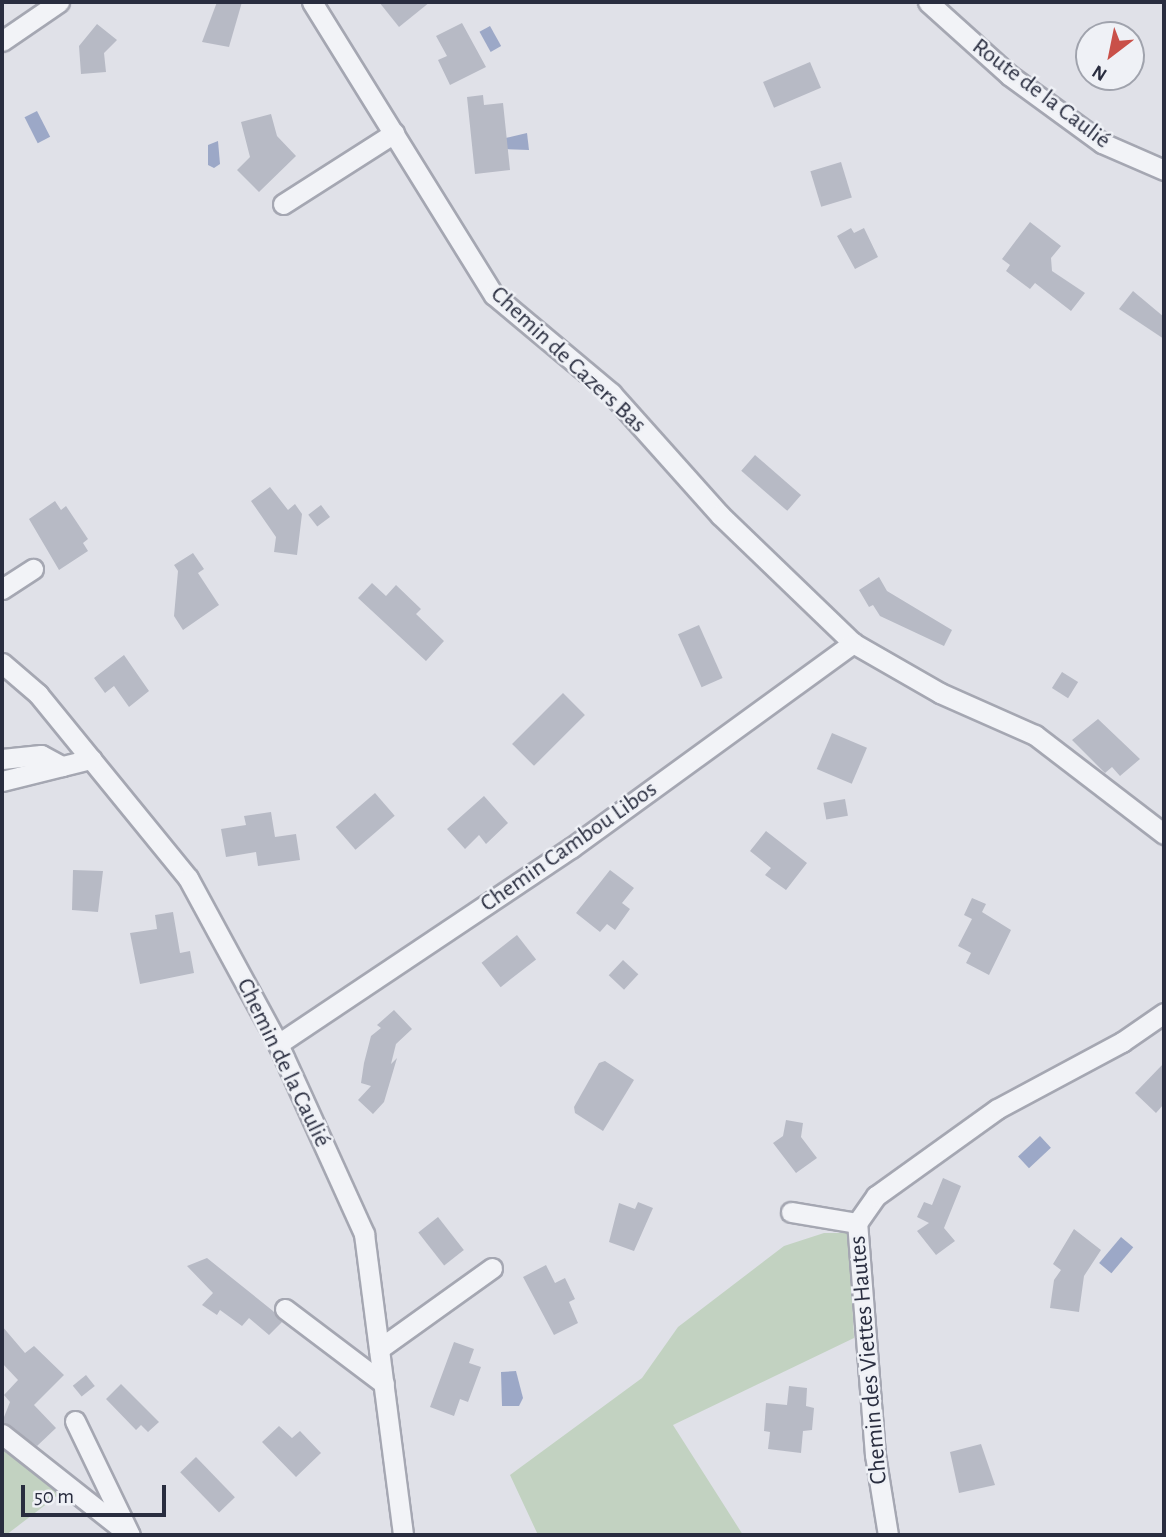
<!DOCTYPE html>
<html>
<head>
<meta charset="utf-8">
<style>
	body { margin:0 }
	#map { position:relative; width:1166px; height:1537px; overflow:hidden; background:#e0e1e8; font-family:"Alegreya Sans",sans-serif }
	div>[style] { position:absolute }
	.green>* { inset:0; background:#c2d2c1 }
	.water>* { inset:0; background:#9ca8c7; transform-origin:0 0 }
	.building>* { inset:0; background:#b7bac5; transform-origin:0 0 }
	.roads { filter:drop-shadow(2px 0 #a5a7b2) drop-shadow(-2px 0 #a5a7b2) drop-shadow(0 2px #a5a7b2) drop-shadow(0 -2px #a5a7b2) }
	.minor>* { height:19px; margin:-9.5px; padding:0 9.5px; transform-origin:9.5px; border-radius:9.5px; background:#f2f3f7 }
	span { translate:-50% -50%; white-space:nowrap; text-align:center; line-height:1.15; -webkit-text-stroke:5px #eff1f6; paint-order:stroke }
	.street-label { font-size:24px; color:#292d3f }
	.frame { position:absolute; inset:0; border:4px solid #292d3f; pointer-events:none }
	.north { position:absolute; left:1075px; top:21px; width:70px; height:70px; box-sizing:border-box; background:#eff1f6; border:2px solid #a0a3ad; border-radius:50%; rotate:212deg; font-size:19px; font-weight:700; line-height:28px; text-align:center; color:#292d3f }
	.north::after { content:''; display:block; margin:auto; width:24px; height:32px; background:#c95049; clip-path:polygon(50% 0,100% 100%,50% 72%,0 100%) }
	.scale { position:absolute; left:21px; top:1485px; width:145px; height:32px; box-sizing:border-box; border:4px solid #292d3f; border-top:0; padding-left:9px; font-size:21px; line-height:24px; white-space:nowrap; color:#292d3f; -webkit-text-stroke:5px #eff1f6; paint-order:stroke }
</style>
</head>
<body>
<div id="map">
	<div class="green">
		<div style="clip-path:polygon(824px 1233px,849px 1233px,854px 1338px,673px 1425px,743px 1535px,538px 1535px,510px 1475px,642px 1378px,678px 1327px,784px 1246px)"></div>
		<div style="clip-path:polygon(2px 1446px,61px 1493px,6px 1535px,2px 1535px)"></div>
	</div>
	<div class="water">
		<div style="left:490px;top:26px;width:23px;height:12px;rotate:61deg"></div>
		<div style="left:37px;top:111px;width:29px;height:14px;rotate:63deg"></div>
		<div style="clip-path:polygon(527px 133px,529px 150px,502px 149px,501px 139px)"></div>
		<div style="clip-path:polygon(218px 141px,220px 164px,214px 168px,208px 165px,208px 145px)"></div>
		<div style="left:1040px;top:1136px;width:16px;height:30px;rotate:47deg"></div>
		<div style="left:1121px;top:1237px;width:16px;height:34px;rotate:40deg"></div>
		<div style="clip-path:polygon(516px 1371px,523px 1398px,519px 1406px,502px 1406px,501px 1372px)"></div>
	</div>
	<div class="building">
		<div style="clip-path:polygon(217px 2px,242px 2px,229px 47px,202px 42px)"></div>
		<div style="clip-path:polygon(379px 2px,430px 2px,399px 27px)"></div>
		<div style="clip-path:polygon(462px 23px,486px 67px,450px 85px,438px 60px,447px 56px,436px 36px)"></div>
		<div style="clip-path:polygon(97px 24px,117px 40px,104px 53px,106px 72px,81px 74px,79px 46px)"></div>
		<div style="left:810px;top:62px;width:28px;height:51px;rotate:67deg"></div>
		<div style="clip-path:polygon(483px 95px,484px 105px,503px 103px,510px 170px,475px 174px,467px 97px)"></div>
		<div style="clip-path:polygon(271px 114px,277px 136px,296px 156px,259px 192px,237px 170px,250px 157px,241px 122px)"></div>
		<div style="left:841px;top:162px;width:37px;height:32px;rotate:73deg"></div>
		<div style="clip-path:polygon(1030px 222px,1061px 246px,1051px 258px,1052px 271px,1085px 293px,1071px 311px,1035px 283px,1030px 289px,1006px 271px,1010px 265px,1002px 259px)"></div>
		<div style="clip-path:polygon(851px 228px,854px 233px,864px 228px,878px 257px,855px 269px,837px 236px)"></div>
		<div style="clip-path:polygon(1133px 291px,1164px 317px,1164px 339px,1119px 309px)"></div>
		<div style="left:755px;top:455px;width:61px;height:21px;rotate:41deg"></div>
		<div style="clip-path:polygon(270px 487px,288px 510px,295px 504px,302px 514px,297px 555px,274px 552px,276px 537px,251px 501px)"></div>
		<div style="clip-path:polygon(55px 501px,61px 510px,66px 506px,88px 539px,83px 543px,88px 551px,59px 570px,29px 519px)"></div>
		<div style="left:321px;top:505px;width:15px;height:16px;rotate:53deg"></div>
		<div style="clip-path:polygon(193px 553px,204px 569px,198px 573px,219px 605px,183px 630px,174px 616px,178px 571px,174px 565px)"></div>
		<div style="clip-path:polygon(879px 577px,887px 591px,952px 630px,944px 646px,880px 616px,873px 605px,869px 607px,859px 590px)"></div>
		<div style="clip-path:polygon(372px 583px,386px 596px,396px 585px,421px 609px,416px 614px,444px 641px,426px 661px,358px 598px)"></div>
		<div style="left:699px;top:625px;width:58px;height:23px;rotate:66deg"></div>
		<div style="clip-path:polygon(124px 655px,149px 691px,129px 707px,114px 686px,105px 693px,94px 678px)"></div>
		<div style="left:1062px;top:672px;width:19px;height:19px;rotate:32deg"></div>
		<div style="left:563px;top:693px;width:31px;height:72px;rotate:45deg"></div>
		<div style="clip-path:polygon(1098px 719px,1140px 759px,1120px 776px,1112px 767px,1105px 773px,1072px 740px)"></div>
		<div style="left:832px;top:733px;width:38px;height:39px;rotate:23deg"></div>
		<div style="left:375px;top:793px;width:30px;height:52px;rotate:49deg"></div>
		<div style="clip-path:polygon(484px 796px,508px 823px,486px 844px,479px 835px,465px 849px,447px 829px)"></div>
		<div style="left:845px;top:799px;width:17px;height:22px;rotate:80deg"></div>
		<div style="clip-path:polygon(271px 812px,275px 837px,296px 834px,300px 860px,258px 866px,256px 852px,226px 857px,221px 829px,246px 825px,244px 816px)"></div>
		<div style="clip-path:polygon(766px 831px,807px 863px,786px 890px,765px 875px,771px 868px,750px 851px)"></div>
		<div style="clip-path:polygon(73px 870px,103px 871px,98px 912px,72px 910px)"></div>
		<div style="clip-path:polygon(610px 870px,634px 888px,622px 903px,630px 909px,615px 930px,607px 924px,600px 932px,576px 913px)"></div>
		<div style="clip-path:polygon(972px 898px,986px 904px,982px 912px,1011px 930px,989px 975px,966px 963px,971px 953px,958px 946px,972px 919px,964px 915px)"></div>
		<div style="clip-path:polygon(173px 912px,180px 953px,190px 951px,194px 973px,140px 984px,130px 933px,157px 929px,155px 915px)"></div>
		<div style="left:517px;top:935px;width:31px;height:45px;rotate:52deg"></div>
		<div style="left:623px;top:960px;width:21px;height:21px;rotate:43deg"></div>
		<div style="clip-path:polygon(394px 1010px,412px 1029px,396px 1044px,391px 1064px,397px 1058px,384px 1102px,373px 1114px,358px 1100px,371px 1086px,361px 1083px,364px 1063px,371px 1036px,381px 1028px,377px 1025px)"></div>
		<div style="clip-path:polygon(605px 1061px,634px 1080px,603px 1131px,575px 1113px,574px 1107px,599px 1063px)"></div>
		<div style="clip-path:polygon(1164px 1063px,1164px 1104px,1156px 1113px,1135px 1093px)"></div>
		<div style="clip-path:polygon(786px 1120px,803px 1123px,801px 1137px,817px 1158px,796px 1173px,773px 1143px,783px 1136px)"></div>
		<div style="clip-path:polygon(943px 1178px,961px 1186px,944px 1228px,955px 1241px,936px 1255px,917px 1231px,929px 1223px,917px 1217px,924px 1202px,932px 1205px)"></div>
		<div style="clip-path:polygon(638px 1202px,653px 1208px,634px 1251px,609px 1242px,619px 1203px,635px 1209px)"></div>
		<div style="left:438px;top:1217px;width:42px;height:25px;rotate:52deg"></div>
		<div style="clip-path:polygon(1074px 1229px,1101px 1250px,1084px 1276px,1079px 1312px,1050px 1308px,1054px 1280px,1061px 1270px,1053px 1264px)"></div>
		<div style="clip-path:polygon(207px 1258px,273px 1311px,282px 1322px,269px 1335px,249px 1318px,242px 1326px,220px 1310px,217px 1315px,202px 1305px,213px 1293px,187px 1266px)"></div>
		<div style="clip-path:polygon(546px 1265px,555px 1283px,565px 1278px,575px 1299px,569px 1302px,578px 1323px,554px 1335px,523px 1277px)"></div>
		<div style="clip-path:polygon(2px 1326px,25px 1353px,34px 1346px,64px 1375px,34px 1405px,56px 1428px,37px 1446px,2px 1422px,10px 1402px,4px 1395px,18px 1380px,2px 1363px)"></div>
		<div style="clip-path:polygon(454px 1342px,474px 1349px,469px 1363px,481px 1367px,468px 1402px,460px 1399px,454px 1416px,430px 1407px)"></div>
		<div style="left:86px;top:1375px;width:14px;height:17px;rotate:51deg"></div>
		<div style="clip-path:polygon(121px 1384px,159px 1422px,148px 1432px,141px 1425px,136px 1430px,106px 1399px)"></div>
		<div style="clip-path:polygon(789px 1386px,807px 1388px,806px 1406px,814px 1408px,812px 1430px,803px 1431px,801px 1453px,768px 1449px,770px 1432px,764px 1431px,766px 1403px,787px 1405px)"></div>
		<div style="clip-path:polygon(279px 1426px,292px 1438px,300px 1431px,321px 1453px,296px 1477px,262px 1442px)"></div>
		<div style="clip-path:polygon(981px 1444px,995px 1485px,959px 1493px,950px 1452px)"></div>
		<div style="left:196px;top:1457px;width:56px;height:22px;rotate:46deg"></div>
	</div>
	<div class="roads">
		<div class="minor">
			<div style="left:312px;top:2px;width:345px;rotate:58.2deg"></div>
			<div style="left:494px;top:295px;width:153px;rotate:39.9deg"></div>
			<div style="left:611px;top:393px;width:164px;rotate:48.2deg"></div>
			<div style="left:720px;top:515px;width:185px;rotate:43.9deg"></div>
			<div style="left:853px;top:643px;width:100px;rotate:29.9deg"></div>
			<div style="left:940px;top:693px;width:104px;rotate:23.9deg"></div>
			<div style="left:1035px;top:735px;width:163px;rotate:37.5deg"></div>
			<div style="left:928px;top:2px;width:109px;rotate:42deg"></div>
			<div style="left:1009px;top:75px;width:115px;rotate:36.2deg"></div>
			<div style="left:1102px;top:143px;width:68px;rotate:23.5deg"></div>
			<div style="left:2px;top:41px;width:69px;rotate:-34.4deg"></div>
			<div style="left:283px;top:204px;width:132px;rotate:-32.6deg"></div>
			<div style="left:2px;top:589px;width:37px;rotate:-33deg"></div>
			<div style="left:2px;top:663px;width:48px;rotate:40.7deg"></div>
			<div style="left:38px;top:694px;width:237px;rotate:50.8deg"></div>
			<div style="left:188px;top:878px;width:189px;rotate:61.5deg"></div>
			<div style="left:278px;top:1044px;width:209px;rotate:65.6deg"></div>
			<div style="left:364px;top:1234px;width:304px;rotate:82.6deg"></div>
			<div style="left:2px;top:759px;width:39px;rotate:-6deg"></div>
			<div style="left:41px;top:755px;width:24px;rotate:28deg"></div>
			<div style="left:2px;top:781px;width:92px;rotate:-13.9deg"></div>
			<div style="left:278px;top:1044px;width:353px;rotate:-33.8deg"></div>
			<div style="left:571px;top:848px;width:349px;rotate:-36deg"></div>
			<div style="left:791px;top:1212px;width:67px;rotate:9.5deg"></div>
			<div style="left:285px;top:1309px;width:124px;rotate:37.1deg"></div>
			<div style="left:379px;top:1349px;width:139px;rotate:-35.6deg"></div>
			<div style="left:75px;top:1421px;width:124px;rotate:64.3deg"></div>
			<div style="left:2px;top:1434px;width:163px;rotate:38.3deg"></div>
			<div style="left:888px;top:1535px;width:81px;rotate:-99.2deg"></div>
			<div style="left:875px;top:1455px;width:233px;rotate:-94.4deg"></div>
			<div style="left:857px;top:1223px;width:33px;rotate:-55deg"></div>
			<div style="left:876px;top:1196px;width:149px;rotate:-35.7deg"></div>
			<div style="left:997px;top:1109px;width:142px;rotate:-28.2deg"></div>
			<div style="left:1122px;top:1042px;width:51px;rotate:-34.6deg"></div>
		</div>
	</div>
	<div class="street-label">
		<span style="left:1041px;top:94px;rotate:37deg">Route de la Caulié</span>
		<span style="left:568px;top:360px;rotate:43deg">Chemin de Cazers Bas</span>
		<span style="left:569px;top:847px;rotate:-35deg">Chemin Cambou Libos</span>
		<span style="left:283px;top:1063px;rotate:64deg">Chemin de la Caulié</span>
		<span style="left:869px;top:1360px;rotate:-95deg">Chemin des Viettes Hautes</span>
	</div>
	<div class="frame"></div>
	<div class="north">N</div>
	<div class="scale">50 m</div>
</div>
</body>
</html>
